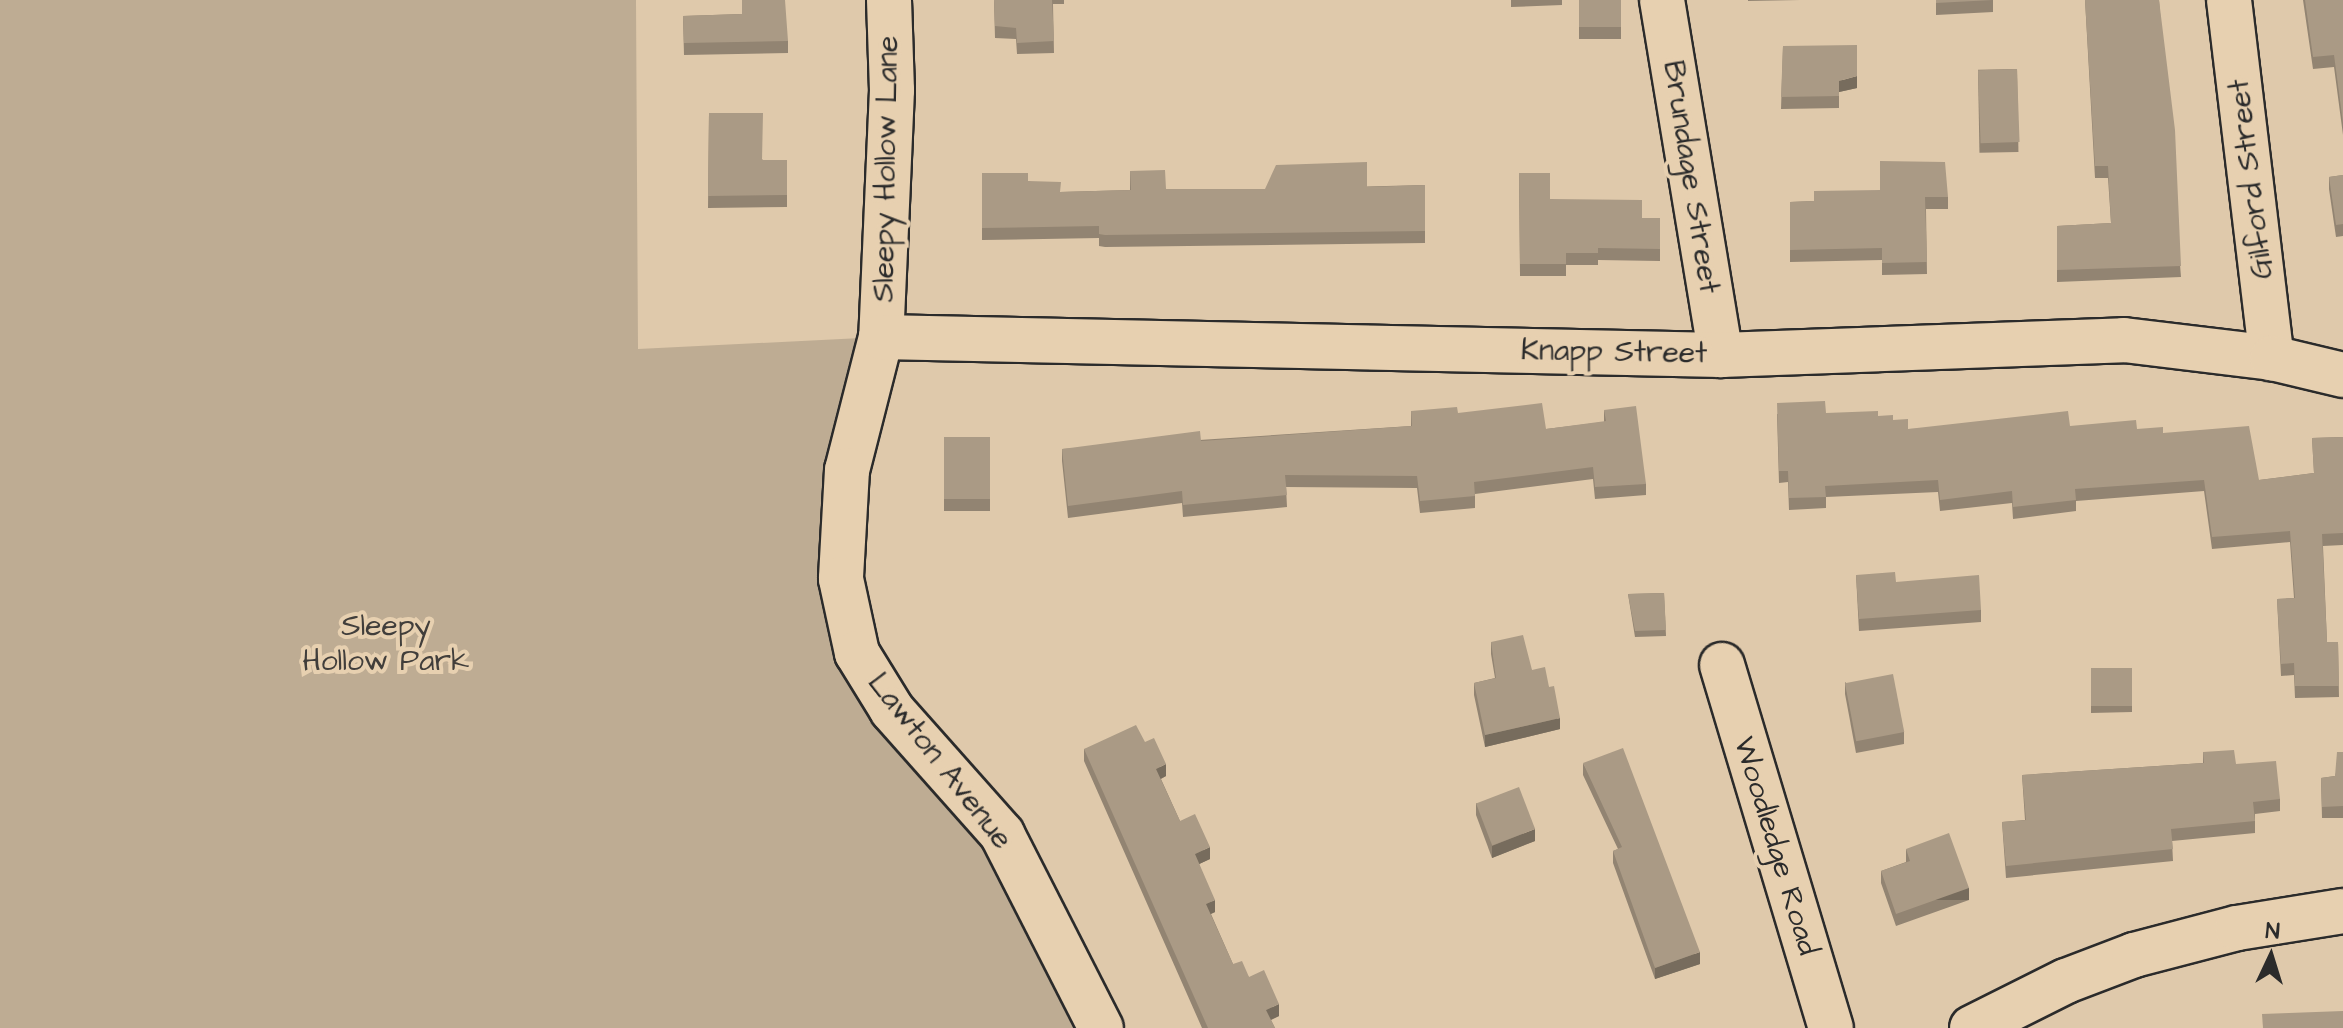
<!DOCTYPE html>
<html>
<head>
<meta charset="utf-8">
<style>
	body { margin:0 }
	#map { position:relative; width:2343px; height:1028px; overflow:hidden; background:#dfc9ab; font-family:"Architects Daughter",sans-serif }
	div>[style] { position:absolute }
	.green>* { inset:0; background:#beac93 }
	.roads { filter:drop-shadow(2px 0 #2b2b2b) drop-shadow(-2px 0 #2b2b2b) drop-shadow(0 2px #2b2b2b) drop-shadow(0 -2px #2b2b2b) }
	.minor>* { height:44px; margin:-22px; padding:0 22px; transform-origin:22px; border-radius:22px; background:#e7d0b0 }
	.wall>* { inset:0; background:#928472; transform-origin:0 0 }
	.shaded-wall>* { inset:0; background:#776c5d; transform-origin:0 0 }
	.building>* { inset:0; background:#aa9a85; transform-origin:0 0 }
	span { translate:-50% -50%; white-space:nowrap; text-align:center; line-height:1.15; -webkit-text-stroke:8px #e7d0b0; paint-order:stroke }
	.street-label { font-size:30px; color:#2b2b2b }
	.park-label { font-size:30px; color:#413e3b }
	.north { position:absolute; left:2231px; top:916px; width:80px; height:80px; -webkit-text-stroke:6px #e7d0b0; paint-order:stroke; rotate:4deg; font-size:22px; font-weight:700; line-height:32px; text-align:center; color:#2b2b2b }
	.north::after { content:''; display:block; margin:auto; width:28px; height:36px; background:#2b2b2b; clip-path:polygon(50% 0,100% 100%,50% 72%,0 100%) }
</style>
</head>
<body>
<div id="map">
	<div class="green">
		<div style="clip-path:polygon(0 0,636px 0,638px 349px,881px 337px,860px 405px,857px 653px,1002px 834px,1099px 1028px,0 1028px)"></div>
	</div>
	<div class="roads">
		<div class="minor">
			<div style="left:889px;top:0;width:90px;rotate:88.1deg"></div>
			<div style="left:892px;top:90px;width:247px;rotate:92.5deg"></div>
			<div style="left:881px;top:337px;width:137px;rotate:104.3deg"></div>
			<div style="left:847px;top:470px;width:109px;rotate:93.2deg"></div>
			<div style="left:841px;top:579px;width:76px;rotate:77.8deg"></div>
			<div style="left:857px;top:653px;width:67px;rotate:58.4deg"></div>
			<div style="left:892px;top:710px;width:166px;rotate:48.4deg"></div>
			<div style="left:1002px;top:834px;width:218px;rotate:63deg"></div>
			<div style="left:1662px;top:0;width:360px;rotate:80.6deg"></div>
			<div style="left:2229px;top:0;width:361px;rotate:83.2deg"></div>
			<div style="left:881px;top:337px;width:840px;rotate:1.23deg"></div>
			<div style="left:1721px;top:355px;width:403px;rotate:-2.1deg"></div>
			<div style="left:2124px;top:340px;width:149px;rotate:6.9deg"></div>
			<div style="left:2272px;top:358px;width:73px;rotate:13.5deg"></div>
			<div style="left:1722px;top:665px;width:379px;rotate:73.3deg"></div>
			<div style="left:1972px;top:1028px;width:105px;rotate:-26.6deg"></div>
			<div style="left:2066px;top:981px;width:73px;rotate:-20.9deg"></div>
			<div style="left:2134px;top:955px;width:106px;rotate:-14.7deg"></div>
			<div style="left:2237px;top:928px;width:107px;rotate:-9.1deg"></div>
		</div>
	</div>
	<div class="wall">
		<div style="clip-path:polygon(994px 0,1064px 0,1064px 4px,1053px 4px,1054px 53px,1017px 54px,1016px 39px,995px 38px)"></div>
		<div style="clip-path:polygon(1511px 0,1562px 0,1562px 5px,1511px 7px)"></div>
		<div style="left:1579px;top:0;width:42px;height:39px"></div>
		<div style="clip-path:polygon(1748px 0,1800px 0,1748px 1px)"></div>
		<div style="clip-path:polygon(1936px 0,1993px 0,1993px 12px,1936px 15px)"></div>
		<div style="clip-path:polygon(2085px 0,2159px 0,2181px 277px,2057px 282px,2057px 226px,2111px 223px,2108px 178px,2095px 178px)"></div>
		<div style="clip-path:polygon(2303px 0,2343px 0,2343px 135px,2334px 67px,2313px 69px)"></div>
		<div style="clip-path:polygon(742px 14px,788px 41px,788px 53px,684px 55px,683px 16px)"></div>
		<div style="clip-path:polygon(1783px 46px,1857px 88px,1839px 92px,1839px 108px,1781px 109px)"></div>
		<div style="left:2017px;top:69px;width:83px;height:39px;rotate:89deg"></div>
		<div style="clip-path:polygon(709px 113px,763px 160px,787px 160px,787px 207px,708px 208px)"></div>
		<div style="clip-path:polygon(1130px 171px,1166px 189px,1265px 189px,1425px 185px,1425px 243px,1105px 247px,1099px 246px,1099px 238px,982px 240px,982px 173px,1028px 181px,1060px 192px,1130px 190px)"></div>
		<div style="clip-path:polygon(1519px 173px,1550px 199px,1642px 218px,1660px 218px,1660px 261px,1598px 260px,1598px 265px,1566px 265px,1566px 276px,1520px 276px)"></div>
		<div style="clip-path:polygon(2343px 175px,2343px 236px,2336px 237px,2329px 189px,2329px 177px)"></div>
		<div style="clip-path:polygon(1814px 191px,1948px 197px,1948px 209px,1926px 209px,1927px 274px,1882px 275px,1882px 260px,1790px 262px,1790px 202px,1814px 201px)"></div>
		<div style="clip-path:polygon(1604px 410px,1646px 484px,1646px 495px,1595px 499px,1593px 479px,1475px 494px,1475px 508px,1420px 513px,1417px 488px,1286px 487px,1287px 507px,1183px 517px,1182px 503px,1068px 518px,1062px 461px,1062px 449px,1411px 426px,1411px 411px,1458px 413px,1546px 429px,1604px 422px)"></div>
		<div style="clip-path:polygon(1826px 413px,1878px 416px,1893px 420px,1908px 429px,2070px 426px,2137px 429px,2163px 433px,2259px 480px,2314px 473px,2312px 438px,2343px 437px,2343px 545px,2323px 546px,2327px 642px,2338px 642px,2339px 697px,2295px 698px,2294px 675px,2281px 676px,2277px 599px,2294px 598px,2290px 542px,2212px 549px,2204px 491px,2076px 501px,2076px 511px,2013px 519px,2012px 503px,1940px 511px,1938px 492px,1826px 497px,1826px 508px,1789px 510px,1788px 482px,1779px 483px,1777px 414px)"></div>
		<div style="left:944px;top:437px;width:46px;height:74px"></div>
		<div style="clip-path:polygon(1856px 575px,1896px 582px,1981px 610px,1981px 622px,1859px 631px)"></div>
		<div style="clip-path:polygon(1664px 593px,1666px 636px,1635px 637px,1628px 594px)"></div>
		<div style="clip-path:polygon(1491px 642px,1532px 670px,1549px 687px,1560px 729px,1485px 747px,1474px 695px,1474px 683px,1495px 678px,1491px 654px)"></div>
		<div style="clip-path:polygon(2091px 669px,2132px 706px,2132px 712px,2091px 713px)"></div>
		<div style="clip-path:polygon(1845px 682px,1904px 732px,1904px 744px,1856px 753px,1845px 694px)"></div>
		<div style="clip-path:polygon(1145px 742px,1166px 776px,1161px 779px,1180px 821px,1210px 859px,1199px 864px,1215px 912px,1211px 914px,1233px 964px,1249px 977px,1279px 1016px,1271px 1020px,1275px 1028px,1202px 1028px,1084px 761px,1084px 749px)"></div>
		<div style="clip-path:polygon(2203px 752px,2236px 764px,2280px 799px,2280px 811px,2255px 814px,2255px 833px,2172px 841px,2173px 861px,2006px 878px,2002px 822px,2025px 820px,2022px 775px,2203px 763px)"></div>
		<div style="clip-path:polygon(2343px 752px,2343px 818px,2322px 818px,2321px 778px,2335px 776px)"></div>
		<div style="clip-path:polygon(1583px 763px,1700px 964px,1655px 979px,1613px 863px,1613px 851px,1618px 849px,1583px 775px)"></div>
		<div style="clip-path:polygon(1476px 803px,1535px 841px,1492px 858px,1476px 815px)"></div>
		<div style="clip-path:polygon(1906px 849px,1969px 900px,1896px 926px,1881px 883px,1881px 871px,1906px 862px)"></div>
	</div>
	<div class="shaded-wall">
		<div style="clip-path:polygon(1857px 76px,1857px 88px,1839px 92px,1839px 81px)"></div>
		<div style="clip-path:polygon(1560px 718px,1560px 729px,1485px 747px,1485px 735px)"></div>
		<div style="clip-path:polygon(1166px 764px,1166px 776px,1156px 781px,1156px 769px)"></div>
		<div style="clip-path:polygon(1535px 829px,1535px 841px,1492px 858px,1492px 846px)"></div>
		<div style="clip-path:polygon(1210px 847px,1210px 859px,1195px 866px,1195px 854px)"></div>
		<div style="left:1969px;top:888px;width:12px;height:77px;rotate:90deg"></div>
		<div style="clip-path:polygon(1215px 900px,1215px 912px,1206px 916px,1206px 904px)"></div>
		<div style="clip-path:polygon(1700px 952px,1700px 964px,1655px 979px,1655px 968px)"></div>
		<div style="clip-path:polygon(1279px 1004px,1279px 1016px,1266px 1022px,1266px 1010px)"></div>
	</div>
	<div class="building">
		<div style="clip-path:polygon(742px 0,785px 0,788px 41px,684px 43px,683px 16px,742px 14px)"></div>
		<div style="clip-path:polygon(994px 0,1052px 0,1054px 41px,1017px 43px,1016px 28px,995px 26px)"></div>
		<div style="left:1579px;top:0;width:42px;height:27px"></div>
		<div style="clip-path:polygon(1936px 0,1993px 0,1936px 3px)"></div>
		<div style="clip-path:polygon(2085px 0,2159px 0,2175px 130px,2181px 266px,2057px 270px,2057px 226px,2111px 223px,2108px 166px,2095px 166px)"></div>
		<div style="clip-path:polygon(2305px 0,2343px 0,2343px 123px,2334px 55px,2313px 57px)"></div>
		<div style="clip-path:polygon(1857px 45px,1857px 76px,1839px 81px,1839px 96px,1781px 97px,1783px 46px)"></div>
		<div style="left:2017px;top:69px;width:73px;height:39px;rotate:88deg"></div>
		<div style="clip-path:polygon(709px 113px,763px 113px,762px 160px,787px 160px,787px 195px,708px 196px)"></div>
		<div style="clip-path:polygon(1880px 161px,1945px 162px,1948px 197px,1925px 197px,1927px 262px,1882px 263px,1882px 248px,1790px 250px,1790px 202px,1814px 201px,1814px 191px,1880px 190px)"></div>
		<div style="clip-path:polygon(1367px 162px,1367px 187px,1425px 185px,1425px 231px,1105px 235px,1099px 234px,1099px 226px,982px 228px,982px 173px,1028px 173px,1028px 181px,1061px 182px,1060px 192px,1131px 190px,1130px 171px,1165px 170px,1166px 189px,1265px 189px,1276px 165px)"></div>
		<div style="clip-path:polygon(1519px 173px,1550px 173px,1550px 199px,1642px 200px,1642px 218px,1660px 218px,1660px 249px,1598px 248px,1598px 253px,1566px 253px,1566px 264px,1520px 264px)"></div>
		<div style="clip-path:polygon(2343px 175px,2343px 224px,2336px 225px,2329px 177px)"></div>
		<div style="clip-path:polygon(1825px 401px,1826px 413px,1878px 411px,1878px 416px,1893px 415px,1893px 420px,1908px 419px,1908px 429px,2068px 411px,2070px 426px,2136px 420px,2137px 429px,2163px 427px,2163px 433px,2249px 426px,2259px 480px,2314px 473px,2312px 438px,2343px 437px,2343px 533px,2322px 534px,2327px 642px,2338px 642px,2339px 686px,2295px 686px,2294px 663px,2281px 664px,2277px 599px,2295px 598px,2290px 531px,2212px 537px,2204px 480px,2075px 489px,2076px 500px,2013px 507px,2012px 491px,1940px 500px,1938px 480px,1825px 486px,1826px 497px,1789px 498px,1788px 471px,1779px 471px,1777px 403px)"></div>
		<div style="clip-path:polygon(1542px 403px,1546px 429px,1606px 421px,1604px 410px,1636px 406px,1646px 484px,1595px 487px,1593px 467px,1474px 482px,1475px 496px,1420px 501px,1417px 476px,1285px 475px,1287px 495px,1183px 505px,1182px 491px,1068px 506px,1062px 449px,1200px 431px,1201px 441px,1412px 426px,1411px 411px,1457px 407px,1458px 413px)"></div>
		<div style="left:944px;top:437px;width:46px;height:62px"></div>
		<div style="clip-path:polygon(1895px 572px,1896px 582px,1979px 575px,1981px 610px,1859px 619px,1856px 575px)"></div>
		<div style="clip-path:polygon(1664px 593px,1666px 630px,1635px 631px,1628px 594px)"></div>
		<div style="clip-path:polygon(1523px 635px,1532px 670px,1545px 667px,1549px 687px,1554px 686px,1560px 718px,1485px 735px,1474px 683px,1496px 678px,1491px 642px)"></div>
		<div style="left:2132px;top:668px;width:38px;height:41px;rotate:90deg"></div>
		<div style="left:1893px;top:674px;width:59px;height:49px;rotate:79deg"></div>
		<div style="clip-path:polygon(1136px 725px,1145px 742px,1154px 738px,1166px 764px,1156px 769px,1180px 821px,1195px 814px,1210px 847px,1195px 854px,1215px 900px,1206px 904px,1233px 964px,1242px 961px,1249px 977px,1264px 970px,1279px 1004px,1266px 1010px,1275px 1028px,1208px 1028px,1084px 749px)"></div>
		<div style="clip-path:polygon(1623px 748px,1700px 952px,1655px 968px,1613px 851px,1622px 847px,1583px 763px)"></div>
		<div style="clip-path:polygon(2234px 750px,2236px 764px,2276px 761px,2280px 799px,2253px 802px,2255px 821px,2171px 829px,2173px 849px,2006px 866px,2002px 822px,2026px 820px,2022px 775px,2204px 763px,2203px 752px)"></div>
		<div style="clip-path:polygon(2337px 752px,2343px 752px,2343px 806px,2322px 807px,2321px 778px,2335px 776px)"></div>
		<div style="left:1519px;top:787px;width:45px;height:46px;rotate:69deg"></div>
		<div style="clip-path:polygon(1949px 833px,1969px 888px,1896px 914px,1881px 871px,1910px 861px,1906px 849px)"></div>
		<div style="clip-path:polygon(2343px 1011px,2343px 1028px,2263px 1028px,2262px 1014px)"></div>
	</div>
	<div class="street-label">
		<span style="left:886px;top:169px;rotate:-89deg">Sleepy Hollow Lane</span>
		<span style="left:1691px;top:177px;rotate:81deg">Brundage Street</span>
		<span style="left:2251px;top:179px;rotate:-97deg">Gilford Street</span>
		<span style="left:1614px;top:352px;rotate:1deg">Knapp Street</span>
		<span style="left:940px;top:761px;rotate:52deg">Lawton Avenue</span>
		<span style="left:1776px;top:846px;rotate:73deg">Woodledge Road</span>
	</div>
	<div class="park-label">
		<span style="left:386px;top:643px">Sleepy<br>Hollow Park</span>
	</div>
	<div class="north">N</div>
</div>
</body>
</html>
